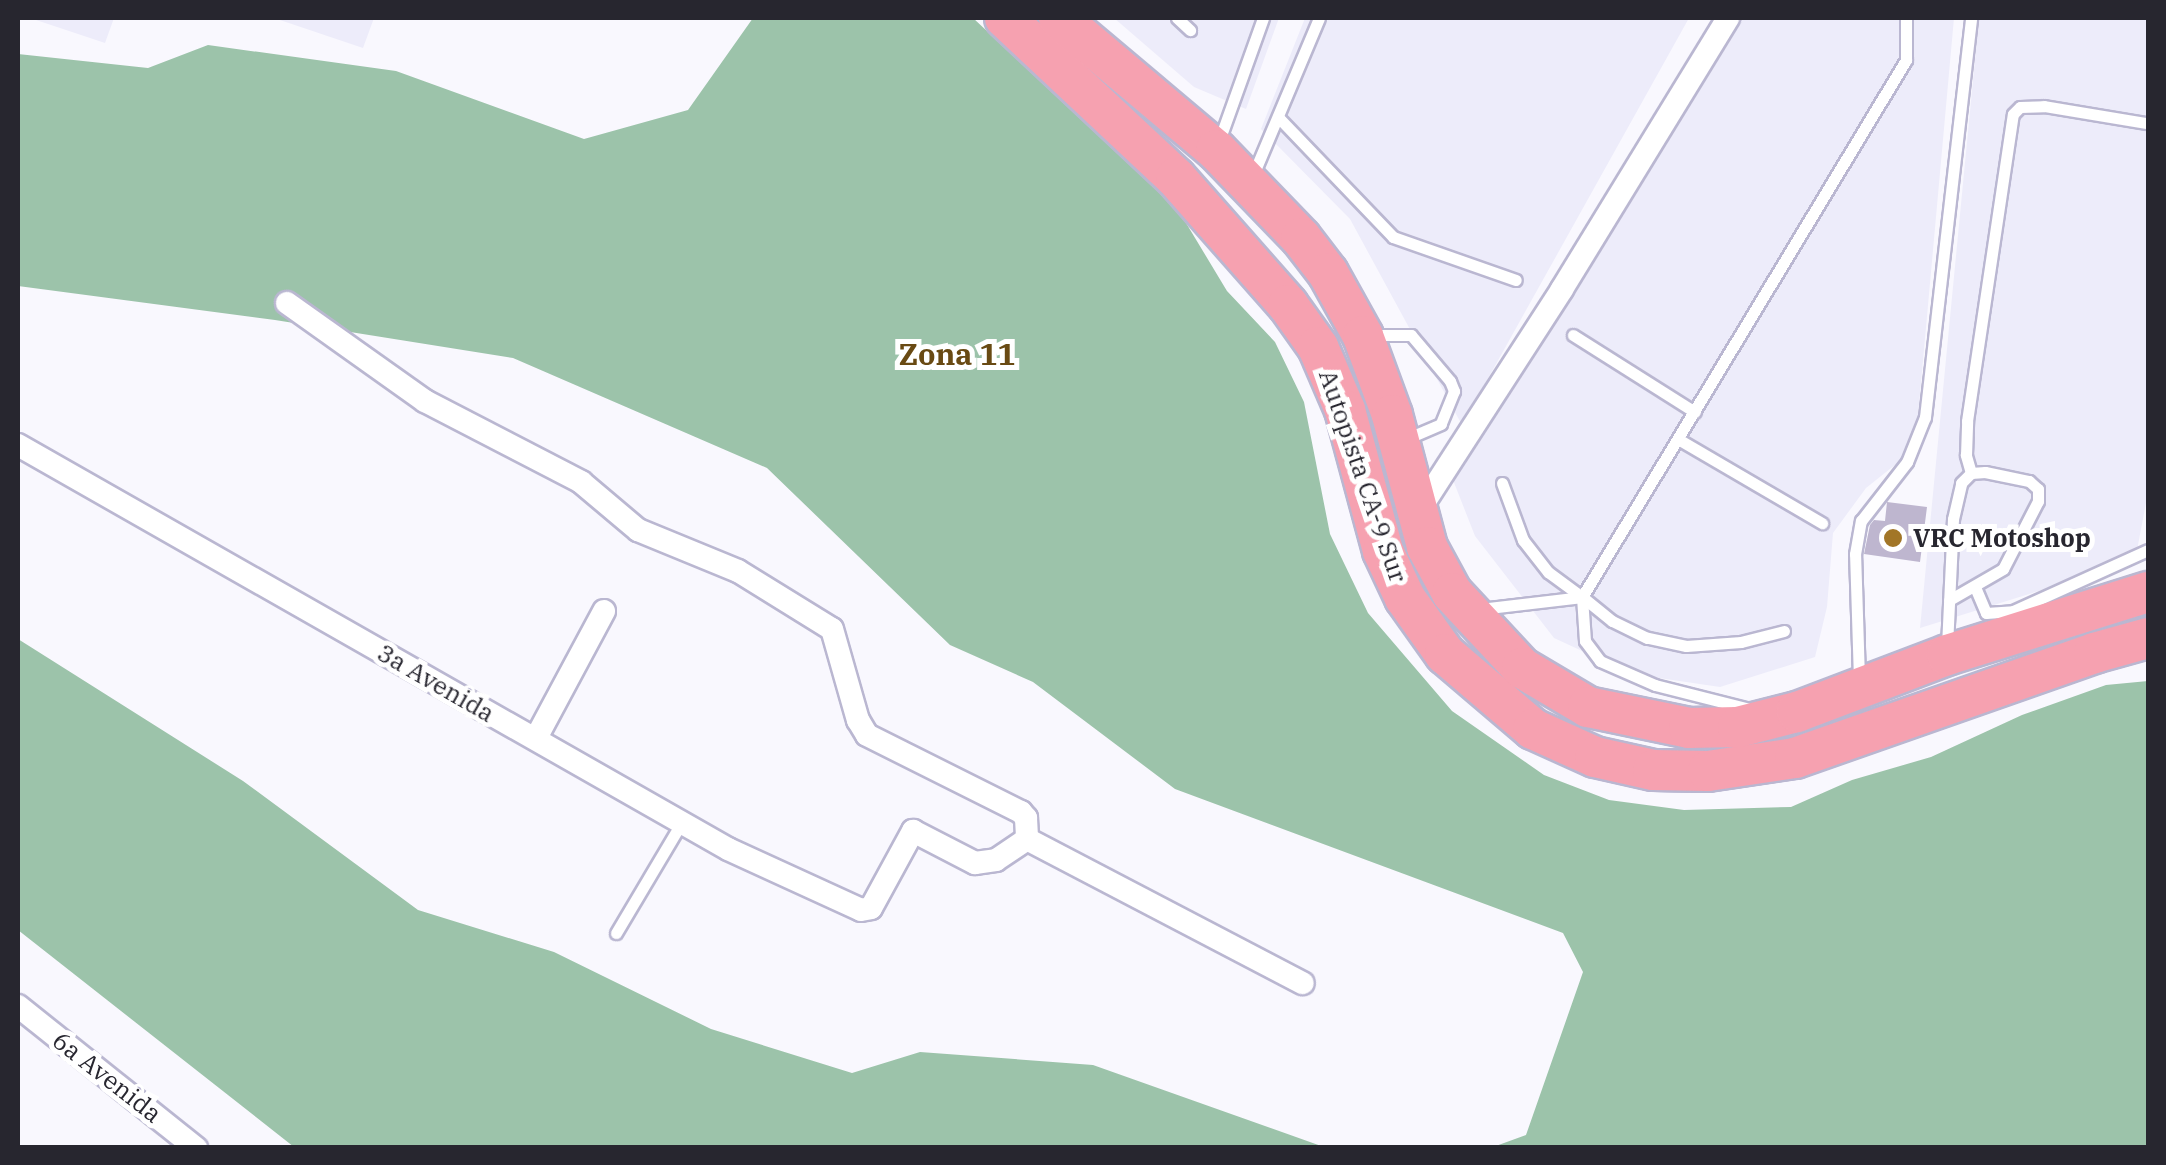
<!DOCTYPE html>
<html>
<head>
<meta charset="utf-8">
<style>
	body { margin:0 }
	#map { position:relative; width:2166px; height:1165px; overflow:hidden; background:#f9f8fe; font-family:"IBM Plex Serif",serif }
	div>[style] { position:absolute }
	.built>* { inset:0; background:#edecfa }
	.forest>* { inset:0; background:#9cc3aa }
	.building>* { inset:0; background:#beb6cf }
	.roads { filter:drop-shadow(2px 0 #bab7d1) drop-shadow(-2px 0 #bab7d1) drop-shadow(0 2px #bab7d1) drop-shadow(0 -2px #bab7d1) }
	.lane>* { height:11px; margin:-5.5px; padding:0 5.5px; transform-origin:5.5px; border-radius:5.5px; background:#fff }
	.street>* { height:22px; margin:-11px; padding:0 11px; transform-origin:11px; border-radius:11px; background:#fff }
	.highway>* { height:40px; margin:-20px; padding:0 20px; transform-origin:20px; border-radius:20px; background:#f6a1b0 }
	.dots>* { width:28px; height:28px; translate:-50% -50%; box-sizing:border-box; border:5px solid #fff; border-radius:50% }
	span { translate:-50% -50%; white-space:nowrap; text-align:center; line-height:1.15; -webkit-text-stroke:10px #fff; paint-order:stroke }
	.street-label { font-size:25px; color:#27262f }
	.poi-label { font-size:25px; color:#27262f; font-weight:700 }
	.left { translate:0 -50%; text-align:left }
	.quarter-label { font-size:30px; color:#694a13; font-weight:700 }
	.frame { position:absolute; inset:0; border:20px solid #27262f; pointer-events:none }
</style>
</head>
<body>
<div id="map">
	<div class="built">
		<div style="clip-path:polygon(30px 18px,114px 18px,105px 43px)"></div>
		<div style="clip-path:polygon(274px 18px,374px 18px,363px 48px)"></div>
		<div style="clip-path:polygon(1114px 18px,1279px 18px,1246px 109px,1194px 87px)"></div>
		<div style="clip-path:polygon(1305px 18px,1689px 18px,1462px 425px,1350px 219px,1261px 129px)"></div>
		<div style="clip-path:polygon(1740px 18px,1954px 18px,1915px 449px,1866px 488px,1833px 533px,1827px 607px,1815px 657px,1720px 687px,1632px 674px,1554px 638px,1475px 536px,1453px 480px)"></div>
		<div style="clip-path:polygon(1979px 18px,2148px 18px,2148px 492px,2135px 561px,1920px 628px)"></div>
	</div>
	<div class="forest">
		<div style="clip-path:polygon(753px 18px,973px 18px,1177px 208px,1227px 291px,1275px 342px,1304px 402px,1330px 534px,1368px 613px,1452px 711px,1544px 775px,1609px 800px,1684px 810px,1791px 807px,1852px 780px,1931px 757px,2022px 715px,2106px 685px,2148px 681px,2148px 1147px,1493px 1147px,1526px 1135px,1583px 972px,1563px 933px,1175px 789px,1033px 682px,950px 645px,767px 468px,513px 358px,275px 320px,18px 286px,18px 54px,148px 68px,208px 45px,396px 71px,584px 139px,688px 110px)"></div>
		<div style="clip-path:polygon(18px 639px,243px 781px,418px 910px,554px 952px,711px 1029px,852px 1073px,920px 1052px,1093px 1065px,1324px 1147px,294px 1147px,18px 930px)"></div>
	</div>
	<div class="building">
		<div style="clip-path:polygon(1887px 502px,1927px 507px,1920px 562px,1864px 554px,1870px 525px,1874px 520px,1885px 521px)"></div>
	</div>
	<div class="roads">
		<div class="lane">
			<div style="left:1177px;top:18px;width:18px;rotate:43deg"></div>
			<div style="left:1279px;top:118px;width:165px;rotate:46.2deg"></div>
			<div style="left:1393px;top:237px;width:130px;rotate:19.3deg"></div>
			<div style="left:1219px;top:141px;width:131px;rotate:-70.3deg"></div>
			<div style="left:1253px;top:175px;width:170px;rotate:-67.2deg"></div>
			<div style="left:1373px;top:335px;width:38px"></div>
			<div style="left:1411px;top:335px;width:60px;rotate:49.7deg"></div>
			<div style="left:1450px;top:381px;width:11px;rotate:68deg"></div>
			<div style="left:1454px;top:391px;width:35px;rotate:112deg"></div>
			<div style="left:1441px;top:424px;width:36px;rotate:157deg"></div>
			<div style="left:1573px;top:335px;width:144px;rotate:32.3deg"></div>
			<div style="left:1678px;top:439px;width:167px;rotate:30.3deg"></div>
			<div style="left:1971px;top:473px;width:19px;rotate:-106deg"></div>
			<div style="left:1966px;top:455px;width:34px;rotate:-88deg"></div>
			<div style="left:1967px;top:421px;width:310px;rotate:-81.5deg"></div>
			<div style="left:2013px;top:114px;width:10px;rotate:-45deg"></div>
			<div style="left:2020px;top:107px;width:24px;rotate:-2deg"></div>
			<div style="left:2044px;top:106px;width:103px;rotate:9.5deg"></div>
			<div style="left:1502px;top:483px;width:61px;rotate:69.8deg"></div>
			<div style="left:1523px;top:540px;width:41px;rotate:52deg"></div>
			<div style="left:1548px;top:572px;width:42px;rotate:36.3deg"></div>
			<div style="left:1582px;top:597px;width:44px;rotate:86.1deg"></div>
			<div style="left:1585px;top:641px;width:25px;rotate:53deg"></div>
			<div style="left:1600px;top:661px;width:60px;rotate:23.6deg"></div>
			<div style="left:1655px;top:685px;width:102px;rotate:14.2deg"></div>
			<div style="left:1975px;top:587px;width:28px;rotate:67deg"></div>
			<div style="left:1986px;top:613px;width:27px;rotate:-4deg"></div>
			<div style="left:2013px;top:611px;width:148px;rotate:-24.3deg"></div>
			<div style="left:1480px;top:609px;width:103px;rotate:-6.7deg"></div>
			<div style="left:1784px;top:631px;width:44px;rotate:165.7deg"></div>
			<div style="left:1741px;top:642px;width:55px;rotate:175.8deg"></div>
			<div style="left:1686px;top:646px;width:40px;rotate:-168deg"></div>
			<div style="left:1647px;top:638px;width:39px;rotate:-154deg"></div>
			<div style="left:1612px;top:621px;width:38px;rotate:-141deg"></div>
			<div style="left:1582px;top:597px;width:627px;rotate:-58.9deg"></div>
			<div style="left:1906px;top:60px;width:42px;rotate:-90deg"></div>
			<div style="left:1947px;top:646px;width:127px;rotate:-87.3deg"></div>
			<div style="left:1953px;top:519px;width:37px;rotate:-77deg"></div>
			<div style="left:1961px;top:483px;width:14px;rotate:-45deg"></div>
			<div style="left:1971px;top:473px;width:14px;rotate:-4deg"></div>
			<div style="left:1985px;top:472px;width:45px;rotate:11.6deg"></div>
			<div style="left:2029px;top:481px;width:12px;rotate:42deg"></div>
			<div style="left:2038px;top:489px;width:12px;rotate:90deg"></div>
			<div style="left:2038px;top:501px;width:76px;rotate:117.2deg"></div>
			<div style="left:2003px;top:569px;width:62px;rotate:150.1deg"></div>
			<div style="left:1859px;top:679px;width:125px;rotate:-91.8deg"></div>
			<div style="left:1855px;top:554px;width:34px;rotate:-80deg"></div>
			<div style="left:1861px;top:521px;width:75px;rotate:-52.1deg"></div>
			<div style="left:1907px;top:462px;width:48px;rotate:-68.2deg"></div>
			<div style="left:1925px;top:417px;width:402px;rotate:-83.4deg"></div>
			<div style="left:616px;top:933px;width:129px;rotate:-59.3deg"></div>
		</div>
		<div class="street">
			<div style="left:287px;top:303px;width:169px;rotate:35.4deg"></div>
			<div style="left:425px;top:401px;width:176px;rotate:27.4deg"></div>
			<div style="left:581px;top:482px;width:75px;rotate:40.1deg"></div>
			<div style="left:638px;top:530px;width:108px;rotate:22.3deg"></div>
			<div style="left:738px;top:571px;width:110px;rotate:31.7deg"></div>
			<div style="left:832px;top:629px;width:95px;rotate:74.1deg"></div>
			<div style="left:858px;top:720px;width:17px;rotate:59deg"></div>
			<div style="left:867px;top:735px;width:172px;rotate:26.6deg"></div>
			<div style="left:1021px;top:812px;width:8px;rotate:50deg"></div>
			<div style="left:1026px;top:818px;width:21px;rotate:87deg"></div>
			<div style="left:18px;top:445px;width:817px;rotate:29.64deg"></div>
			<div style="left:728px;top:849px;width:146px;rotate:24.6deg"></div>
			<div style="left:861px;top:910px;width:10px;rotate:-11deg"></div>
			<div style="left:871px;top:908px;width:88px;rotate:-61.4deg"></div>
			<div style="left:913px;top:831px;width:70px;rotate:27.3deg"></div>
			<div style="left:975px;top:863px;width:21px;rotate:-8deg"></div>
			<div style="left:996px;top:860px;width:37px;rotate:-34deg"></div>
			<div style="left:1418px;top:512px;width:265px;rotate:-57.1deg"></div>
			<div style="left:1562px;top:289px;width:318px;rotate:-58.5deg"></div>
			<div style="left:536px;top:738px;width:144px;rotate:-61.8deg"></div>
			<div style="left:1027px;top:839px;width:311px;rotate:27.6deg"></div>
			<div style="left:18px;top:1006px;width:228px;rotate:38.6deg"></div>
		</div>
		<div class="highway">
			<div style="left:1005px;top:18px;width:234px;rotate:43.1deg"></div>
			<div style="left:1176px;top:178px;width:169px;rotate:48.6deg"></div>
			<div style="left:1288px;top:305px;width:52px;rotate:54.5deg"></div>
			<div style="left:1318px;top:347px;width:69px;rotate:66.8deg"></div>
			<div style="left:1345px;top:410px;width:146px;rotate:74.9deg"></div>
			<div style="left:1383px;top:551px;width:52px;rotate:64.9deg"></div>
			<div style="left:1405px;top:598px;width:69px;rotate:54.5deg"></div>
			<div style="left:1445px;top:654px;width:116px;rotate:40.4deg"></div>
			<div style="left:1533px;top:729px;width:68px;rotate:24.3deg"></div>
			<div style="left:1595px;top:757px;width:59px;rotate:12.6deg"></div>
			<div style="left:1653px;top:770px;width:55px;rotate:1deg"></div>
			<div style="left:1708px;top:771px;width:88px;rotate:-8.5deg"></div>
			<div style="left:1795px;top:758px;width:317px;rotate:-19.3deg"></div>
			<div style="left:2094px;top:653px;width:56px;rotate:-15.5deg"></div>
			<div style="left:1059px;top:18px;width:205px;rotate:40.1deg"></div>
			<div style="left:1216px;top:150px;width:122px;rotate:46deg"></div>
			<div style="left:1301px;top:238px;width:44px;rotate:52.4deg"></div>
			<div style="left:1328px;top:273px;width:72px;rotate:60.9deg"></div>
			<div style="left:1363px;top:336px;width:84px;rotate:69.8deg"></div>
			<div style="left:1392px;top:415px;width:137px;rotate:75.1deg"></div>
			<div style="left:1427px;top:547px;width:52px;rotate:61.5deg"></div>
			<div style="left:1452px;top:593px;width:103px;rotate:47deg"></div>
			<div style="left:1522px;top:668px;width:77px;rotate:30.6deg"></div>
			<div style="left:1588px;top:707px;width:103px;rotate:11.7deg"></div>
			<div style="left:1689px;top:728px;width:49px;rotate:-1.2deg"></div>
			<div style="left:1738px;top:727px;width:61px;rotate:-14.3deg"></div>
			<div style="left:1797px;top:712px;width:160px;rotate:-20.8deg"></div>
			<div style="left:1947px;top:655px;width:211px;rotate:-17.4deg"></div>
		</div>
	</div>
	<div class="dots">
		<div style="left:1893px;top:538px;background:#a27627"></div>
	</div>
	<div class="street-label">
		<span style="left:1363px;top:476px;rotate:71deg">Autopista CA-9 Sur</span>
		<span style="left:436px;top:683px;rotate:30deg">3a Avenida</span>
		<span style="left:107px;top:1077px;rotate:38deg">6a Avenida</span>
	</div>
	<div class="poi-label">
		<span class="left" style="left:1913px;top:538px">VRC Motoshop</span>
	</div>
	<div class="quarter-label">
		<span style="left:957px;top:354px">Zona 11</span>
	</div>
	<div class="frame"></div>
</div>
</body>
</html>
